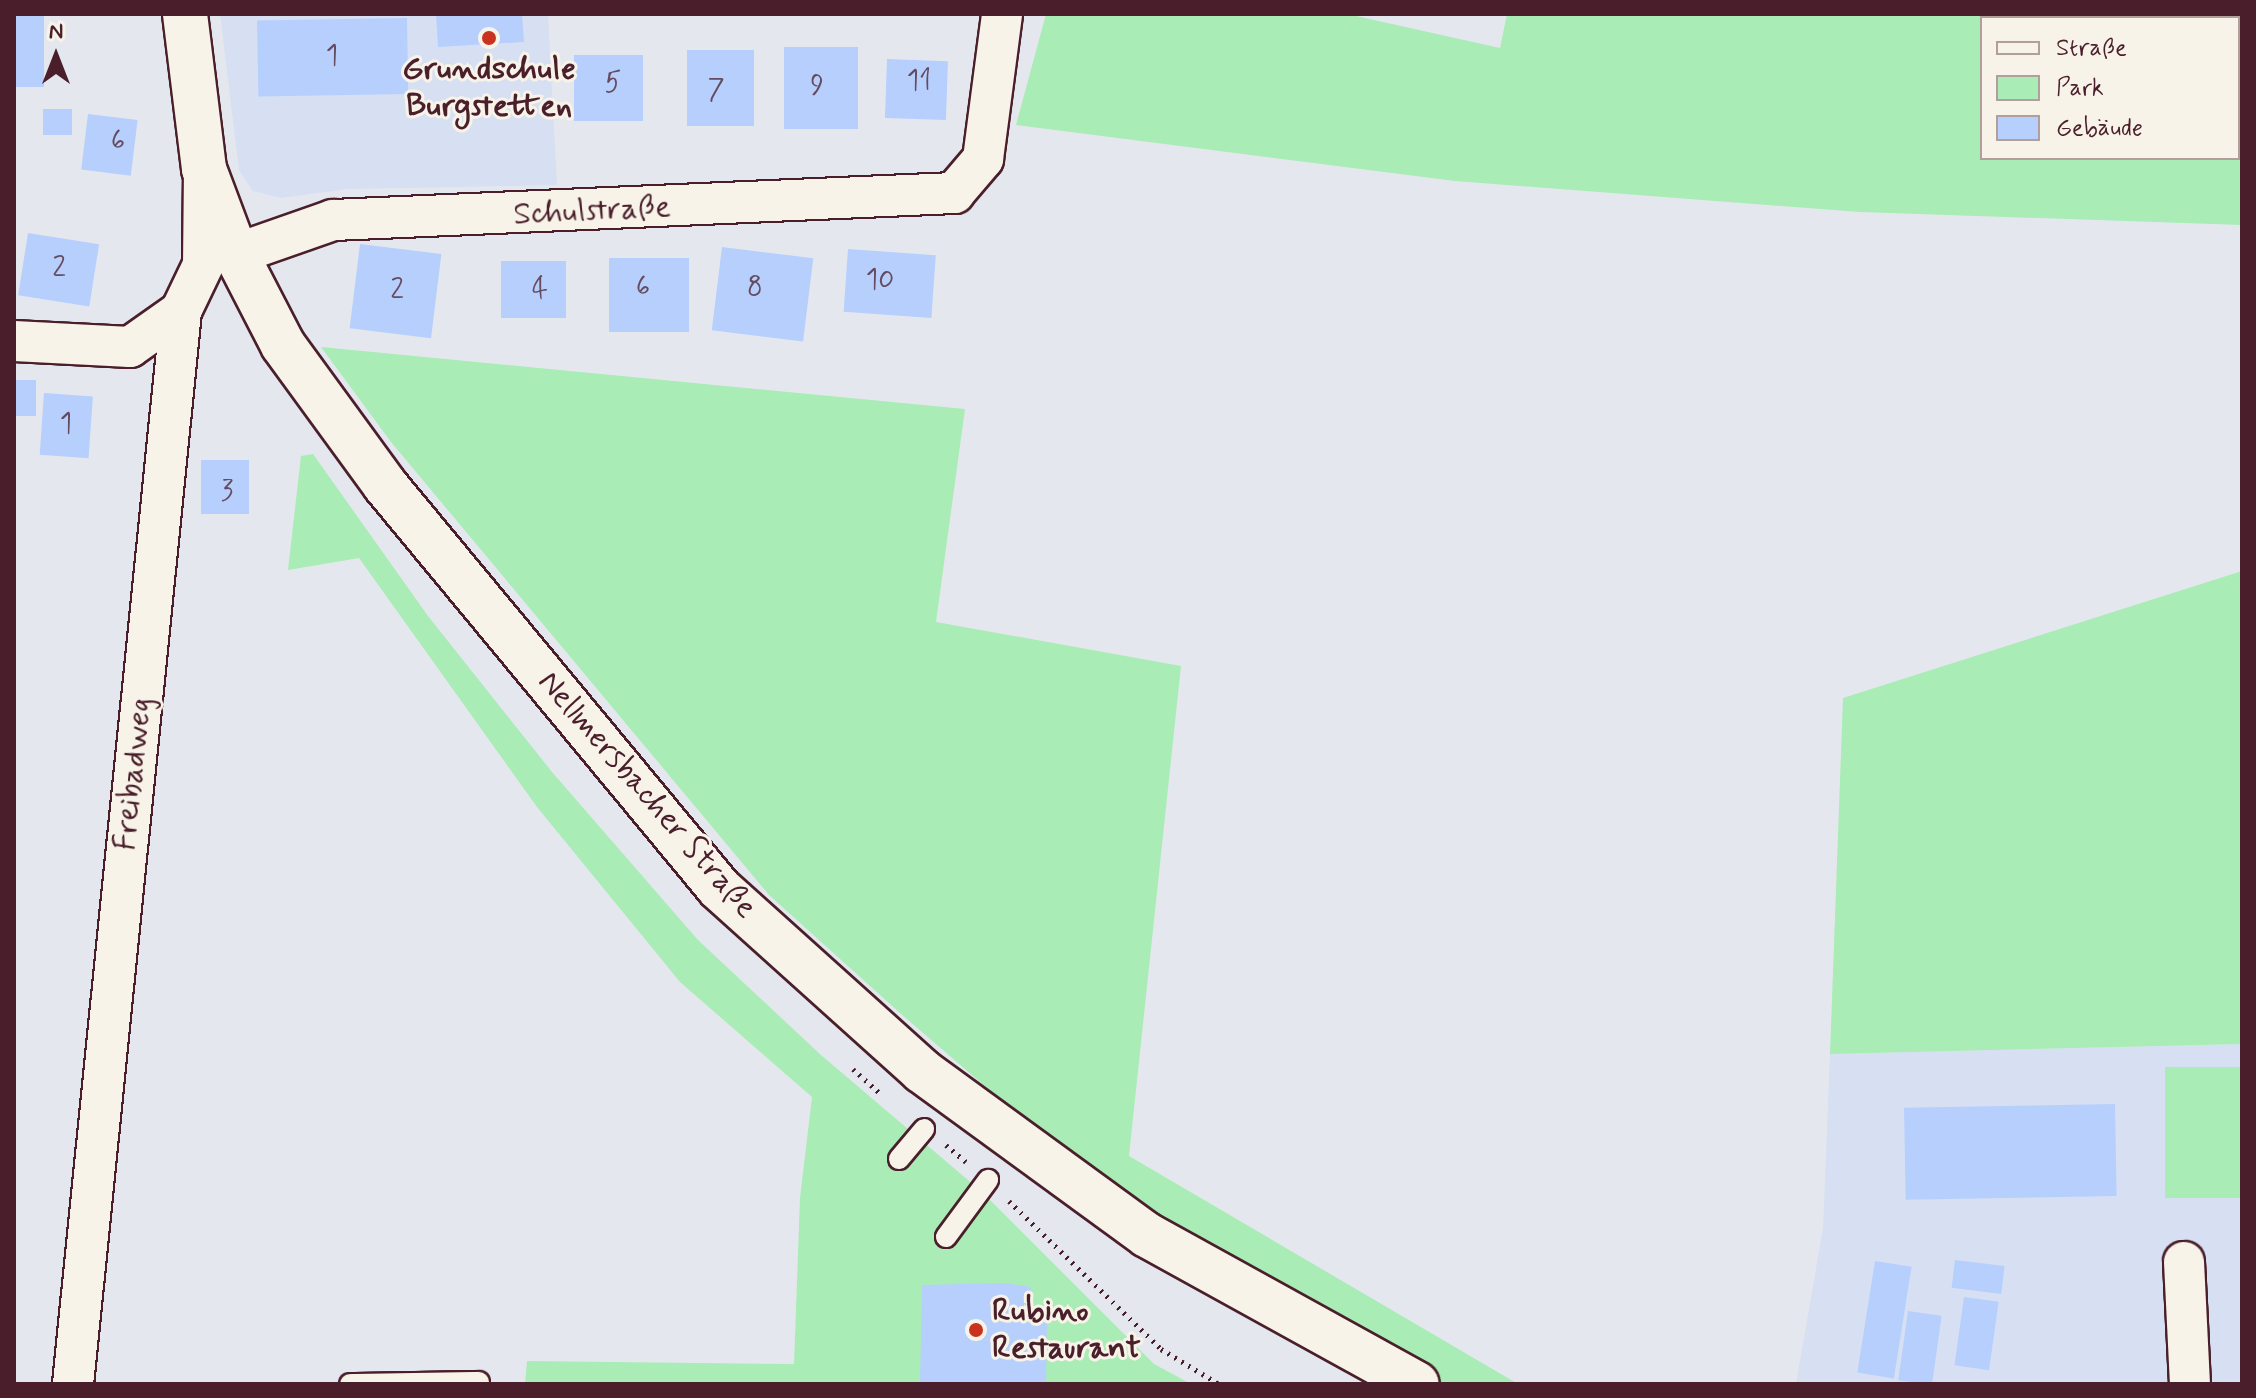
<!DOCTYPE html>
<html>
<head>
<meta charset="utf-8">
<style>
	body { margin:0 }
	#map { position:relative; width:2256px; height:1398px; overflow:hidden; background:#e4e8ee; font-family:Mynerve,sans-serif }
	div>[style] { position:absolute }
	.built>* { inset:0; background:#d6e0f2 }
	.green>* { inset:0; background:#a9ecb6; transform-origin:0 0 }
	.building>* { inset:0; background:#b7cffd; transform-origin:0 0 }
	.path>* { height:5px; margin-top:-2.5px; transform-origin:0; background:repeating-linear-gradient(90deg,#4a1f2b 0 2px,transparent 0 8px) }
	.roads { filter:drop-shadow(2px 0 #4a1f2b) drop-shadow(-2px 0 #4a1f2b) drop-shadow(0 2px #4a1f2b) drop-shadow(0 -2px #4a1f2b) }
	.lane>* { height:20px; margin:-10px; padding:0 10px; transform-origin:10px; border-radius:10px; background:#f7f3e8 }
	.street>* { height:40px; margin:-20px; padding:0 20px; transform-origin:20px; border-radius:20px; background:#f7f3e8 }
	.secondary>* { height:44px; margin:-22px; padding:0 22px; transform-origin:22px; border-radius:22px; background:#f7f3e8 }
	.dots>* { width:22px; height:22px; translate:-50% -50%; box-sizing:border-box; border:4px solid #f7f3e8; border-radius:50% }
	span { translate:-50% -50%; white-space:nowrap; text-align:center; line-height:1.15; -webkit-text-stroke:6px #f7f3e8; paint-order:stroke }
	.number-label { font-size:28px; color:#654b60 }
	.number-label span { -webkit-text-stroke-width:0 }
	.poi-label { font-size:32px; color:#4a1f2b; font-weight:700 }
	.left { translate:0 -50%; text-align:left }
	.street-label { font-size:32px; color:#4a1f2b }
	.frame { position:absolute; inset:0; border:16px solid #4a1f2b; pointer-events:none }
	.legend { position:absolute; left:1980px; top:16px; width:260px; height:144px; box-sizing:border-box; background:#f7f3e8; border:2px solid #b29e9c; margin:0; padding:10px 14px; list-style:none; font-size:24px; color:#4a1f2b }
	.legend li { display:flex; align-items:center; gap:16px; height:40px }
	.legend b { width:40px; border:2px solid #b29e9c }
	.north { position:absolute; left:16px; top:16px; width:80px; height:80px; -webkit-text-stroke:6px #f7f3e8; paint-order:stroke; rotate:0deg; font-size:22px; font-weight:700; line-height:32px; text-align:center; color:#4a1f2b }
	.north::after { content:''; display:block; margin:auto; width:28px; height:36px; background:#4a1f2b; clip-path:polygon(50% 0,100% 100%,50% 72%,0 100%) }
</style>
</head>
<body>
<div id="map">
	<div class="built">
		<div style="clip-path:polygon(220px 14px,548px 14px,557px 185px,348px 189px,281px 198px,253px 191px,239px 170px)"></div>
		<div style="clip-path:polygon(2242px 1044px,2242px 1384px,1796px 1384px,1823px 1228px,1830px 1054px)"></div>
	</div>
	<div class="green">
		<div style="clip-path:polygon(evenodd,1046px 14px,1347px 14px,1500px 48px,1507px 14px,2242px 14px,2242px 225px,1860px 212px,1455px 181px,1016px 125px,1046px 14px,1982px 18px,2238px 18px,2238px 158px,1982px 158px,1982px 18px)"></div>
		<div style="clip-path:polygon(321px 347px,965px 409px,936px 622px,1181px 666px,1129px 1156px,1518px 1384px,1441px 1384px,1189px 1247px,1124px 1206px,900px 1013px,769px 895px,391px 442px)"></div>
		<div style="clip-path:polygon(313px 454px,428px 616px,552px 772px,698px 940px,821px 1055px,982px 1192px,1154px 1364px,1191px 1384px,525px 1384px,527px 1361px,794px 1364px,800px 1198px,812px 1097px,680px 982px,537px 807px,359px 558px,288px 570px,301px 456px)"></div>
		<div style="clip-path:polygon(2242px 571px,2242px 1044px,1830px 1054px,1843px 698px)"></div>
		<div style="left:2242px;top:1067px;width:131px;height:77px;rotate:90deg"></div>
	</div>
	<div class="building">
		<div style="left:14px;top:14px;width:30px;height:73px"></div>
		<div style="clip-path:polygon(436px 14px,522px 14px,524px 42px,438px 47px)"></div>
		<div style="left:407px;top:18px;width:76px;height:150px;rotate:89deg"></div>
		<div style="left:784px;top:47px;width:74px;height:82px"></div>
		<div style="left:687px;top:50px;width:67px;height:76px"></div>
		<div style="left:574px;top:55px;width:69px;height:66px"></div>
		<div style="left:887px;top:59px;width:61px;height:59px;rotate:2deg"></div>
		<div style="left:43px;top:109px;width:29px;height:26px"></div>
		<div style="left:88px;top:114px;width:50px;height:56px;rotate:7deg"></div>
		<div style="left:28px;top:233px;width:72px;height:63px;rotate:9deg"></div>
		<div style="left:360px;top:244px;width:82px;height:85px;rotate:7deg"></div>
		<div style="left:722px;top:247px;width:92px;height:84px;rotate:7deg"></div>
		<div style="left:848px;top:249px;width:88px;height:63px;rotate:4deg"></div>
		<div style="left:609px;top:258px;width:80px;height:74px"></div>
		<div style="left:501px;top:261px;width:65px;height:57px"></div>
		<div style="left:14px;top:380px;width:22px;height:36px"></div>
		<div style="left:44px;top:393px;width:49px;height:62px;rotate:4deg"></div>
		<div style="left:201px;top:460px;width:48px;height:54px"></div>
		<div style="left:2115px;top:1104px;width:92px;height:211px;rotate:89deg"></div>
		<div style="left:1955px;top:1260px;width:50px;height:28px;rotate:7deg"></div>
		<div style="left:1875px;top:1261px;width:37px;height:113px;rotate:9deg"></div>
		<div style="clip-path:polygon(1006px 1283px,1031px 1287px,1031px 1318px,1047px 1319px,1046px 1384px,920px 1384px,922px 1285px)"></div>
		<div style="left:1964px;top:1297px;width:35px;height:69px;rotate:8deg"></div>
		<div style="left:1908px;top:1311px;width:34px;height:70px;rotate:8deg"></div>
	</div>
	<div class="path">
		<div style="left:853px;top:1069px;width:38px;rotate:42deg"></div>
		<div style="left:946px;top:1145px;width:26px;rotate:40deg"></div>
		<div style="left:1009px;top:1201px;width:212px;rotate:44.2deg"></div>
		<div style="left:1161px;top:1349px;width:68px;rotate:31.1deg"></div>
	</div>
	<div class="roads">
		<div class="lane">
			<div style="left:899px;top:1159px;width:39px;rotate:-50deg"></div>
			<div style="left:946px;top:1237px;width:71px;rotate:-53.6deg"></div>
			<div style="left:350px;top:1384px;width:129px;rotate:-0.9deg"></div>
		</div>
		<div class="street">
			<div style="left:236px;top:254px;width:103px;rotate:-19.3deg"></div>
			<div style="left:333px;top:220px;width:622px;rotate:-2.49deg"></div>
			<div style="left:954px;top:193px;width:45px;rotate:-49.5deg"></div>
			<div style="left:983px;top:159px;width:146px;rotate:-82.5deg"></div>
			<div style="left:14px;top:341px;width:116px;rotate:3deg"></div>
			<div style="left:130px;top:347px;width:62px;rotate:-35.2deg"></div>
			<div style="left:2184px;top:1262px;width:122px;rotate:87.2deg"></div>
			<div style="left:73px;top:1384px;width:1078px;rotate:-84.25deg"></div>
			<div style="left:181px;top:311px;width:51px;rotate:-64.4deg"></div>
			<div style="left:203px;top:265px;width:91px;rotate:-89.4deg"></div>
		</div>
		<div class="secondary">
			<div style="left:185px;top:14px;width:156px;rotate:83deg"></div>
			<div style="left:204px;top:169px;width:91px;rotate:69.4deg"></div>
			<div style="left:236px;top:254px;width:102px;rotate:62.7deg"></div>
			<div style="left:283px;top:345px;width:173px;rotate:53.9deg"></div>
			<div style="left:385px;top:485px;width:523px;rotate:50.35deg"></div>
			<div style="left:719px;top:888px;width:273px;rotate:42deg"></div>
			<div style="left:922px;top:1071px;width:278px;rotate:36.1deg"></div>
			<div style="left:1147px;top:1235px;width:308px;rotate:28.9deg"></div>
		</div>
	</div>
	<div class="dots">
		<div style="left:489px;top:38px;background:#c8321e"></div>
		<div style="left:976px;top:1330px;background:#c8321e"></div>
	</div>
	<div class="number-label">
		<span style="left:332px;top:57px">1</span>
		<span style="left:919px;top:82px">11</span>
		<span style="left:613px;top:84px">5</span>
		<span style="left:817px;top:87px">9</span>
		<span style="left:716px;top:91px">7</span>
		<span style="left:118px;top:142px">6</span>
		<span style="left:59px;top:269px">2</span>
		<span style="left:880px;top:281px">10</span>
		<span style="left:643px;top:288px">6</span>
		<span style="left:755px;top:288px">8</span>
		<span style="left:540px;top:290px">4</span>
		<span style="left:397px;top:291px">2</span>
		<span style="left:66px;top:425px">1</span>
		<span style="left:227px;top:492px">3</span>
	</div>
	<div class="poi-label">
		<span style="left:489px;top:88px">Grundschule<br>Burgstetten</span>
		<span class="left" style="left:992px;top:1330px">Rubino<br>Restaurant</span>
	</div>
	<div class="street-label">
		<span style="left:592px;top:211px;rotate:-3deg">Schulstraße</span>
		<span style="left:133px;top:774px;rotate:-84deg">Freibadweg</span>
		<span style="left:647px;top:795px;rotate:49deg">Nellmersbacher Straße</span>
	</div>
	<div class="frame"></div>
	<ul class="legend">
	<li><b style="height:10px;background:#f7f3e8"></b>Straße</li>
	<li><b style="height:22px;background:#a9ecb6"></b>Park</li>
	<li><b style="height:22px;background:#b7cffd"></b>Gebäude</li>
	</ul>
	<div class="north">N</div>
</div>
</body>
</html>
